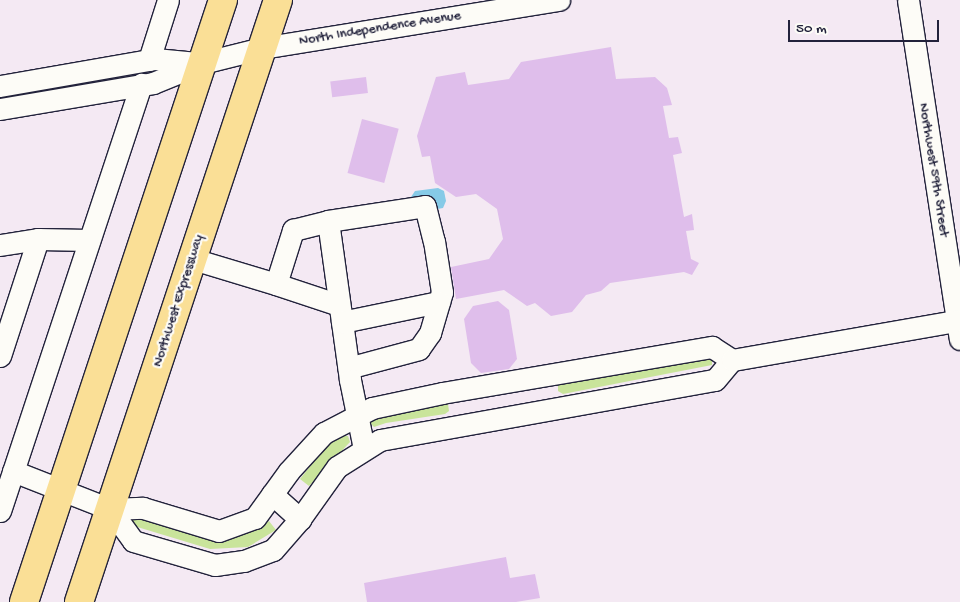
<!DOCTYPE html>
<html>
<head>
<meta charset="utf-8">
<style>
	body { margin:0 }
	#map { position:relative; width:960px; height:602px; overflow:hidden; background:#f4e9f3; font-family:"Gochi Hand",sans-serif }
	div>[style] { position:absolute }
	.green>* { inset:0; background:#c9e49b }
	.water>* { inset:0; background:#86cae7 }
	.building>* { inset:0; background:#dfbeeb; transform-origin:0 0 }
	.roads { filter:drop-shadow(1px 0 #22223b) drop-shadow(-1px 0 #22223b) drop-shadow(0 1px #22223b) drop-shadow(0 -1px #22223b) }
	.minor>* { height:21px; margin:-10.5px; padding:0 10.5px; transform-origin:10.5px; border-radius:10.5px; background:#fdfcf7 }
	.highway>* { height:28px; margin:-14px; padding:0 14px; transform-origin:14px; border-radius:14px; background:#fadf96 }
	span { translate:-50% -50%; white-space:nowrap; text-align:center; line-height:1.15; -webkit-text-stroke:4.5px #fdfcf7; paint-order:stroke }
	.street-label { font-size:14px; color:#22223b }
	.scale { position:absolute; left:788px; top:20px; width:151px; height:22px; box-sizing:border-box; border:2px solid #22223b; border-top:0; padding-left:6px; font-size:15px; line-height:18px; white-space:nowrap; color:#22223b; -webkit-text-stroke:4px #fdfcf7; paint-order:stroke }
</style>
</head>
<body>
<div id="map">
	<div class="green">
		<div style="clip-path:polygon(705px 358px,712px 359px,712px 365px,563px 394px,558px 391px,558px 383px)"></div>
		<div style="clip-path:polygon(443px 402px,448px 404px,449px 411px,445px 414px,386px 423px,374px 427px,370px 423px,373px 418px)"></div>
		<div style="clip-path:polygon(339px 435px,348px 436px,350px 442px,309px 486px,300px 479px,321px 452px)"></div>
		<div style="clip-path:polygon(129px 512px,229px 537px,254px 531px,269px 521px,276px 530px,248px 547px,210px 549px,134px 526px,125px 519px)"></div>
	</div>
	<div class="water">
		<div style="clip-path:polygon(438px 188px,444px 191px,446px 201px,443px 208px,420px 212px,414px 208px,411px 197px,415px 191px)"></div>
	</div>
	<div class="building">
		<div style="clip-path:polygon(611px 47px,616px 79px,655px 77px,667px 88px,672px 105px,663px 106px,669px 138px,678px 137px,682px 153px,673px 155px,684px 217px,692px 214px,694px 230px,686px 231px,691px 259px,699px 263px,692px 275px,684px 272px,610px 283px,601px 291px,586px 295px,572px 312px,551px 316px,535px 303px,527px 306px,504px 290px,456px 299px,451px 267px,489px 259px,503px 239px,497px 209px,476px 194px,456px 197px,435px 183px,430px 156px,422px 157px,417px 136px,436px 77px,465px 72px,468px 85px,509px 79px,521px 62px)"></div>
		<div style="left:366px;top:77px;width:16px;height:36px;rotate:83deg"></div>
		<div style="left:362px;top:119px;width:38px;height:56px;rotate:15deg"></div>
		<div style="clip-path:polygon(498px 301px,509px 310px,517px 359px,509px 369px,481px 373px,471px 363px,464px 319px,473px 306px)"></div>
		<div style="clip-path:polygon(506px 557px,510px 578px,535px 574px,540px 598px,516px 602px,367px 602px,364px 583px)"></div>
	</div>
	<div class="roads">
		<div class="minor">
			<div style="left:908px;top:0;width:343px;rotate:81.3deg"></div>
			<div style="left:149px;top:60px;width:63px;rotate:-72.4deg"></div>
			<div style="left:0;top:86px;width:157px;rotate:-9.9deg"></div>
			<div style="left:155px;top:59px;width:42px;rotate:5.4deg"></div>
			<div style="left:0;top:109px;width:155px;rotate:-9.6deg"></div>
			<div style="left:153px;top:83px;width:53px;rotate:-22.2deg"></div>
			<div style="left:202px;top:63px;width:62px;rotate:-14deg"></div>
			<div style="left:262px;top:48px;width:301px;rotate:-9.2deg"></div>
			<div style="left:328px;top:221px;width:98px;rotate:-8.8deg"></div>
			<div style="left:425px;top:206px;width:36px;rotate:76deg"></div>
			<div style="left:434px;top:241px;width:52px;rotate:81.1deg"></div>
			<div style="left:442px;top:292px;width:43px;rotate:106.3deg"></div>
			<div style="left:430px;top:333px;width:19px;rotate:125deg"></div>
			<div style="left:419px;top:349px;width:73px;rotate:165deg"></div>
			<div style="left:0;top:245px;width:38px;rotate:-9deg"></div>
			<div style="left:38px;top:239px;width:51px;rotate:1.1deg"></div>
			<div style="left:193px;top:259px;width:87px;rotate:16.8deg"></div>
			<div style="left:339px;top:305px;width:66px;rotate:-161.6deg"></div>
			<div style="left:276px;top:284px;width:57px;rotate:-72.5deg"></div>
			<div style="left:293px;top:230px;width:36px;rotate:-14deg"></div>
			<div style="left:328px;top:221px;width:161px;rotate:82.1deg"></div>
			<div style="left:350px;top:380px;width:70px;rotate:78.5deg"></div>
			<div style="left:342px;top:322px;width:99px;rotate:-11.7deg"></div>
			<div style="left:0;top:356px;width:123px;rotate:-72deg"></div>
			<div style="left:13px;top:471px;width:104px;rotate:21.4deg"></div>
			<div style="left:110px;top:509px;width:33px;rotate:-2deg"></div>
			<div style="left:143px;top:508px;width:79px;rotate:16.8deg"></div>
			<div style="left:219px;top:531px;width:38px;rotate:-20deg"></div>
			<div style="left:255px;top:518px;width:58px;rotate:-54.1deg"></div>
			<div style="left:289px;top:471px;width:52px;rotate:-47.4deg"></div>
			<div style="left:324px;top:433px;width:54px;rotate:-27.5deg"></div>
			<div style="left:372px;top:408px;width:72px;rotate:-12.1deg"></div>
			<div style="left:442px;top:393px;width:274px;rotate:-9.7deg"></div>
			<div style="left:712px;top:347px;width:24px;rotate:33deg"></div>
			<div style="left:272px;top:494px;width:38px;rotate:42deg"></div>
			<div style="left:110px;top:509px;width:39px;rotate:54deg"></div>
			<div style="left:133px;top:541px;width:85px;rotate:16.3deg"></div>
			<div style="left:215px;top:565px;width:29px;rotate:-8deg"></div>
			<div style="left:244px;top:561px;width:31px;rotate:-21deg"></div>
			<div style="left:273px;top:550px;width:41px;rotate:-48.9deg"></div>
			<div style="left:300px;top:519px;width:64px;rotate:-54.6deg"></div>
			<div style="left:337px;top:467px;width:51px;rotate:-32.1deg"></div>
			<div style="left:380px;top:440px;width:340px;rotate:-10.2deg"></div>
			<div style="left:715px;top:380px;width:26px;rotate:-50deg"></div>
			<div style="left:732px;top:360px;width:227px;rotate:-9.9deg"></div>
			<div style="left:0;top:511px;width:450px;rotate:-71.7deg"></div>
		</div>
		<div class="highway">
			<div style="left:24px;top:602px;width:634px;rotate:-71.71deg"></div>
			<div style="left:79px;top:602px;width:634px;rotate:-71.71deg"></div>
		</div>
	</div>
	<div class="street-label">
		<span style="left:380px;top:29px;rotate:-9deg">North Independence Avenue</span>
		<span style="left:933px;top:170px;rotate:81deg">Northwest 59th Street</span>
		<span style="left:179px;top:301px;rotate:-72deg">Northwest Expressway</span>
	</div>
	<div class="scale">50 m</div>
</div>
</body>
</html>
